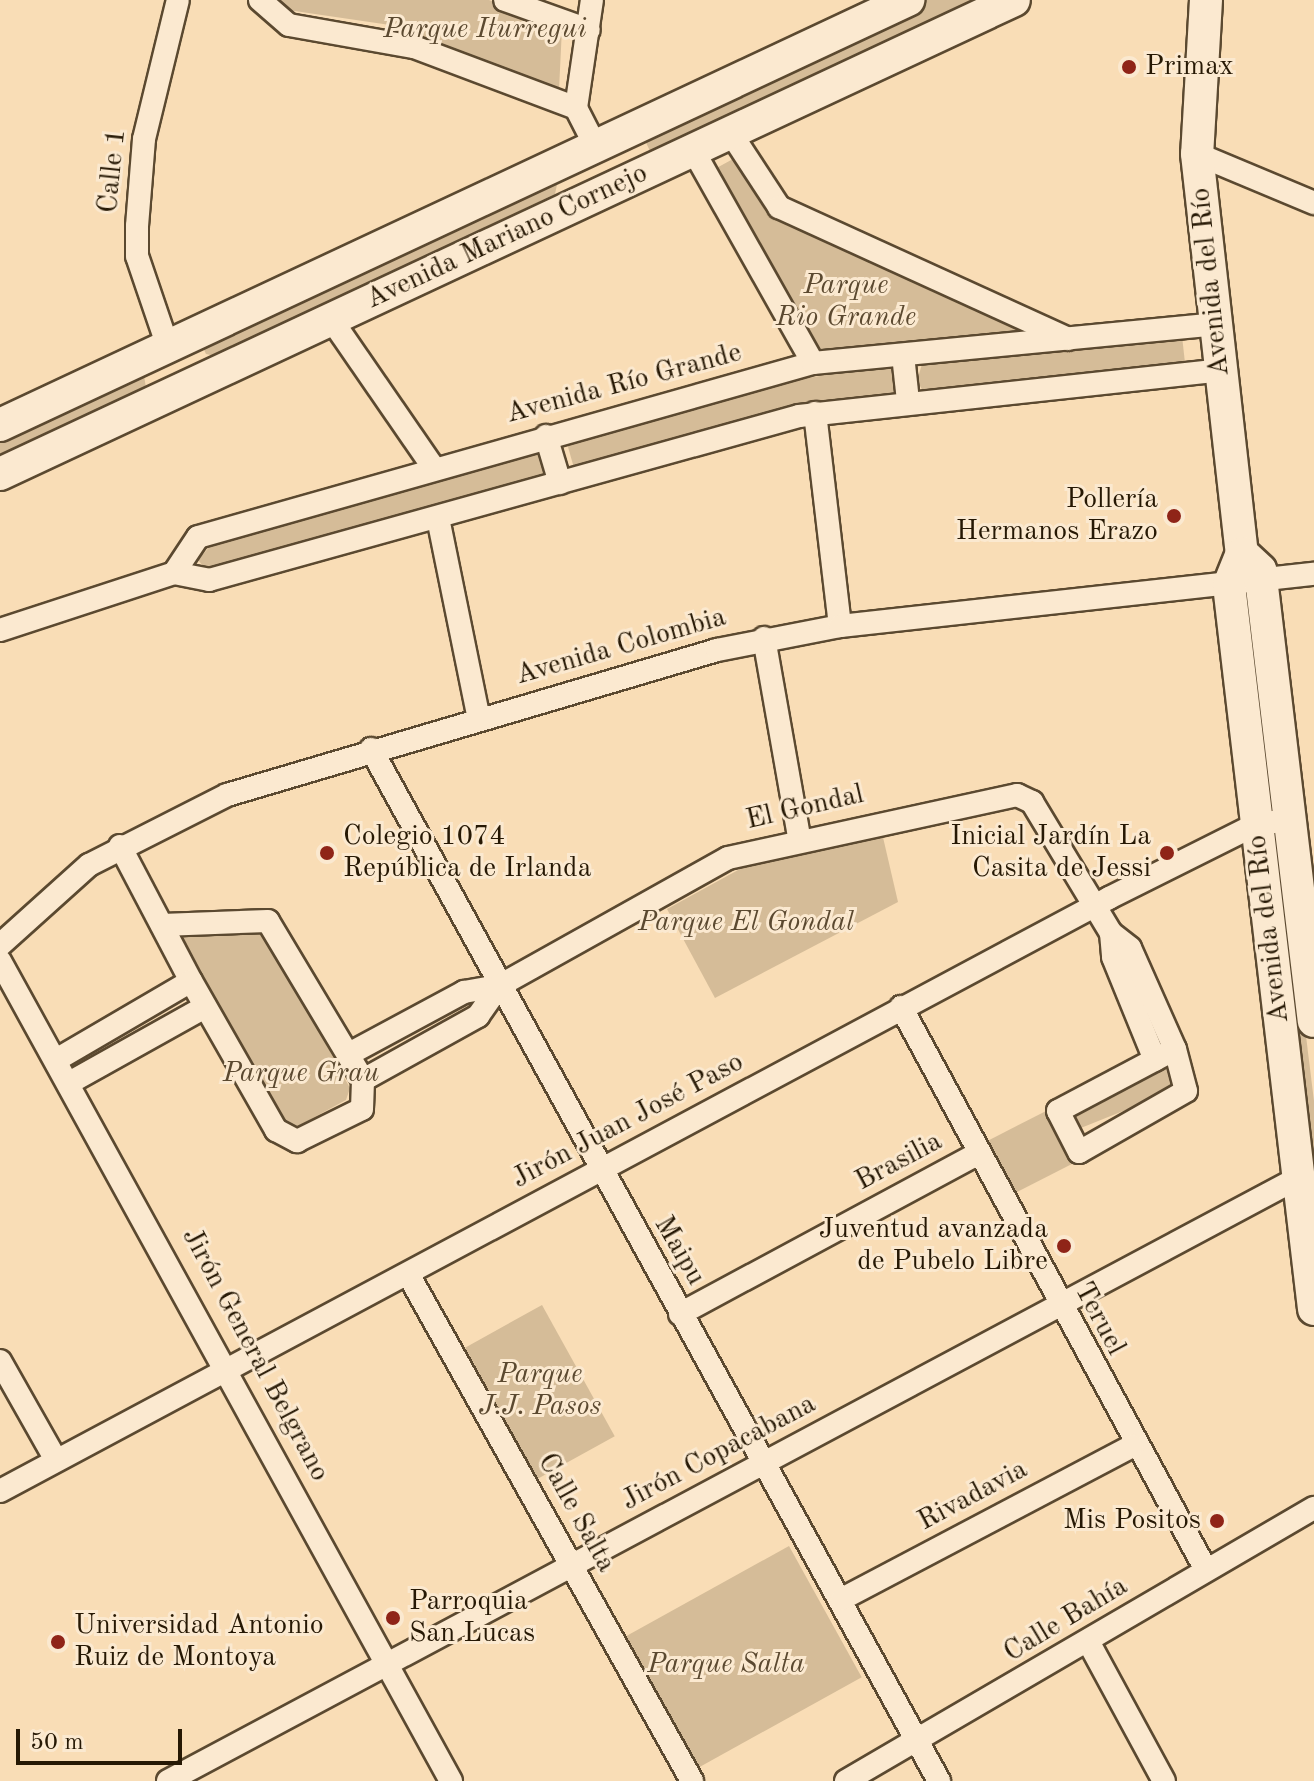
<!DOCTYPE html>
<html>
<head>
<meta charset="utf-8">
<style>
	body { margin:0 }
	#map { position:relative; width:1314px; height:1781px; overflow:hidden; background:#f9ddb6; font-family:"Old Standard TT",serif }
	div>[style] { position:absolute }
	.green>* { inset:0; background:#d5bc98; transform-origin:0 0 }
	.roads { filter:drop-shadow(2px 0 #5b4930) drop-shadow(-2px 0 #5b4930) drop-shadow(0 2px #5b4930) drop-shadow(0 -2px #5b4930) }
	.minor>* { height:22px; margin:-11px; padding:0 11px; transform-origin:11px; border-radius:11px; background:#fbe9d0 }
	.secondary>* { height:32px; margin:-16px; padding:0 16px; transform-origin:16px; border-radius:16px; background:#fbe9d0 }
	.dots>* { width:22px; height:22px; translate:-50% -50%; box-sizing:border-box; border:4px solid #fbe9d0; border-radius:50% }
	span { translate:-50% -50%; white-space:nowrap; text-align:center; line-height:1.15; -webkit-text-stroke:6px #fbe9d0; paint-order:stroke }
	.park-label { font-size:28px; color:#5b4930; font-style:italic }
	.poi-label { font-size:28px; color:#261804 }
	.left { translate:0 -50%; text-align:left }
	.right { translate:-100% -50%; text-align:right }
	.street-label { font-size:28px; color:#261804 }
	.scale { position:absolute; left:16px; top:1729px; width:166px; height:36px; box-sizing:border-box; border:4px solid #261804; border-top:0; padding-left:10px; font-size:24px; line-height:28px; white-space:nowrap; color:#261804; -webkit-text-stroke:6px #fbe9d0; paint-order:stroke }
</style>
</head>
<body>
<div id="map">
	<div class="green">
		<div style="clip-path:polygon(274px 0,489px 0,562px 28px,559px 90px,390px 25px,281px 9px)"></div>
		<div style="clip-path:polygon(909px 0,979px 0,650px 151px,638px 126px)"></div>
		<div style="clip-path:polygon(563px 157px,555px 194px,215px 356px,206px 354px,198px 337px)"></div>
		<div style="clip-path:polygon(733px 159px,766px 212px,1022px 326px,1023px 335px,820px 355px,711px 171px)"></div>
		<div style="clip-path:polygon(1182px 336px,1185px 363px,923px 391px,917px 381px,922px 364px)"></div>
		<div style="clip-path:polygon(142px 363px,146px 388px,0 456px,0 423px)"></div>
		<div style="clip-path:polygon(891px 364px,895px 395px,574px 468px,566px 440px,767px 385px)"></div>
		<div style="clip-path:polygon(541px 450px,549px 479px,209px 573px,198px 560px,211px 545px)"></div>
		<div style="clip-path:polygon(882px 833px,898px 902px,715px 998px,667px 909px,749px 864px)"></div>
		<div style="clip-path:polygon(1282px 841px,1314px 1101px,1314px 1234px,1267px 843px)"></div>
		<div style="clip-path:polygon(262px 927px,350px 1088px,346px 1100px,298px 1126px,280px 1117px,181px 941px,188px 932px)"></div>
		<div style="left:1167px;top:1062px;width:29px;height:108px;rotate:68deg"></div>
		<div style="left:1050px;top:1109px;width:59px;height:73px;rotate:63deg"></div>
		<div style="left:542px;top:1305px;width:150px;height:88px;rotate:61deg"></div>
		<div style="left:789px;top:1546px;width:150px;height:190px;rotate:61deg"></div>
	</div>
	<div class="roads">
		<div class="minor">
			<div style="left:260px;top:0;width:38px;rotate:41deg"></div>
			<div style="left:289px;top:25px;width:127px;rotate:10deg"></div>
			<div style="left:414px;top:47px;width:173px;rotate:20.6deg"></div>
			<div style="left:505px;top:0;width:89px;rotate:19.7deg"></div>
			<div style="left:576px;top:108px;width:109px;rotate:-81.6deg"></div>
			<div style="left:576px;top:108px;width:44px;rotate:62.9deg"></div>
			<div style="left:730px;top:132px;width:90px;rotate:56.8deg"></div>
			<div style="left:779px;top:207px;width:318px;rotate:24.5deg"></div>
			<div style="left:693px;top:150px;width:244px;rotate:60.6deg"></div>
			<div style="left:1197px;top:154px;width:127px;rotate:22.7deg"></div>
			<div style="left:331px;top:319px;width:180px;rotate:55.4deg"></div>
			<div style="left:168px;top:347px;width:96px;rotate:-108.8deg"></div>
			<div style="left:137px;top:256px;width:30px;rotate:-90deg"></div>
			<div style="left:137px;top:226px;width:87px;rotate:-85.4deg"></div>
			<div style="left:144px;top:139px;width:143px;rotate:-76.3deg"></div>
			<div style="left:903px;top:355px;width:46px;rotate:83.8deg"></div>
			<div style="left:815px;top:413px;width:214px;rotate:83.3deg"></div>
			<div style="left:546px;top:436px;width:49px;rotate:73.4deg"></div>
			<div style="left:438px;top:518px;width:205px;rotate:78.5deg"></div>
			<div style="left:174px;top:573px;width:43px;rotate:-56.3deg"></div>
			<div style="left:198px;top:537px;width:639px;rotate:-15.8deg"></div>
			<div style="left:813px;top:363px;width:404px;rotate:-5.5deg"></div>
			<div style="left:0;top:630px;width:183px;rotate:-18.1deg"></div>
			<div style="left:174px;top:573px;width:36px;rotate:11deg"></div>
			<div style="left:209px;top:580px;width:612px;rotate:-15.53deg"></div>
			<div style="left:799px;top:416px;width:424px;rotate:-6.2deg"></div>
			<div style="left:764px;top:638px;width:202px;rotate:80deg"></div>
			<div style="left:371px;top:749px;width:1178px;rotate:61.17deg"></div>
			<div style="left:120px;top:846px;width:153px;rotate:62.3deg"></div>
			<div style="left:191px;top:981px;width:172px;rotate:60.3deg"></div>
			<div style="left:276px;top:1130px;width:24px;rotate:28deg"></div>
			<div style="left:297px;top:1141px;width:72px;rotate:-26.2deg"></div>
			<div style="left:362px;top:1109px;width:29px;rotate:-88deg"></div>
			<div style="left:363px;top:1080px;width:185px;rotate:-120.9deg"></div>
			<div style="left:268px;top:921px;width:106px;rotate:177.8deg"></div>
			<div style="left:1111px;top:933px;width:24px;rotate:85deg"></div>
			<div style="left:1113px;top:957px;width:111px;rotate:67.8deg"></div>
			<div style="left:0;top:945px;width:120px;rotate:-42deg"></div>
			<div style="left:89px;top:865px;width:155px;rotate:-26.9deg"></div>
			<div style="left:227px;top:795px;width:511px;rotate:-16.48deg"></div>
			<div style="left:717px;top:650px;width:125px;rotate:-11deg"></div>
			<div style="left:840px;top:626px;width:477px;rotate:-6.3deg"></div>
			<div style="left:0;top:961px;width:936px;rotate:61.19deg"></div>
			<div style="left:901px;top:1007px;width:640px;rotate:61.55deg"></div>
			<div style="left:349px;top:1054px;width:131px;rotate:-28.3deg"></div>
			<div style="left:464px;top:992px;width:36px;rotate:-10deg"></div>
			<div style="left:499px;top:986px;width:262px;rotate:-29.2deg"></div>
			<div style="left:728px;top:858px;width:296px;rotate:-12.3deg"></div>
			<div style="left:1017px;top:795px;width:17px;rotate:25deg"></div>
			<div style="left:1032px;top:802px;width:153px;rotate:58.9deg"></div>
			<div style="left:1111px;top:933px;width:24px;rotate:38deg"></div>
			<div style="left:1130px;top:948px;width:111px;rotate:66deg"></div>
			<div style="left:1175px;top:1049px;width:43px;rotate:75.3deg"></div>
			<div style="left:1186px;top:1091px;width:123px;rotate:150.3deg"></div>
			<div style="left:1079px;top:1152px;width:46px;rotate:-117.1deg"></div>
			<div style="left:1058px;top:1111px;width:132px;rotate:-27.9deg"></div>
			<div style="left:56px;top:1060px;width:156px;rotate:-30.3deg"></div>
			<div style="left:363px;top:1080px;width:132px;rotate:-29.1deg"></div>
			<div style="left:478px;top:1016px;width:37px;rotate:-55deg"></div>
			<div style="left:69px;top:1083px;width:156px;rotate:-29.2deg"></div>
			<div style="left:408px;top:1274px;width:581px;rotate:60.74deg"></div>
			<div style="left:680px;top:1314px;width:337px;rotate:-28.3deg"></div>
			<div style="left:0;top:1361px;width:114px;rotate:60.5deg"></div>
			<div style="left:0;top:1491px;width:1258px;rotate:-28.13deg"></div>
			<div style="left:1109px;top:898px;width:165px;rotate:-26.6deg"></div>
			<div style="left:1257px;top:824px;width:33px;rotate:-7deg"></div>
			<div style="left:842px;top:1599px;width:328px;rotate:-27.8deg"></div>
			<div style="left:1089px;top:1643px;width:157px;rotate:61.5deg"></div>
			<div style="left:168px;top:1781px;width:1281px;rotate:-28.09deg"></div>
			<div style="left:846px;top:1781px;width:542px;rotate:-30.26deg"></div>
		</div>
		<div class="secondary">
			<div style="left:1206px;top:0;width:154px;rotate:93.3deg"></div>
			<div style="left:1197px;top:154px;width:402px;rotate:83.6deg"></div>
			<div style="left:1242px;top:553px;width:25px;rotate:43deg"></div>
			<div style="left:1260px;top:570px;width:454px;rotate:83.2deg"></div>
			<div style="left:0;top:425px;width:1003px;rotate:-25.08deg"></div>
			<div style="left:0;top:474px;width:1119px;rotate:-25.05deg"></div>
			<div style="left:1242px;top:553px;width:35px;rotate:112deg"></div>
			<div style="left:1229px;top:585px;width:729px;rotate:83.3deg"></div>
		</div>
	</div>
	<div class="dots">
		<div style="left:1129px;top:67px;background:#8f2418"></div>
		<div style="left:1174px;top:516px;background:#8f2418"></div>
		<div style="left:327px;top:853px;background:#8f2418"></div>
		<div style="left:1167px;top:853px;background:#8f2418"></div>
		<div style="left:1064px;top:1246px;background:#8f2418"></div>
		<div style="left:1217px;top:1521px;background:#8f2418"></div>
		<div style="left:393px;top:1618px;background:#8f2418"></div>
		<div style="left:58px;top:1642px;background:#8f2418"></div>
	</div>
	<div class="park-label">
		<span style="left:485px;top:30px">Parque Iturregui</span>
		<span style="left:846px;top:302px">Parque<br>Rio Grande</span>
		<span style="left:746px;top:923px">Parque El Gondal</span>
		<span style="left:301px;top:1074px">Parque Grau</span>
		<span style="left:540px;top:1391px">Parque<br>J.J. Pasos</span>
		<span style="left:726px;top:1665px">Parque Salta</span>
	</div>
	<div class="poi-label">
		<span class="left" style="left:1145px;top:67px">Primax</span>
		<span class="right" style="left:1158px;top:516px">Pollería<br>Hermanos Erazo</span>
		<span class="left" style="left:343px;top:853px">Colegio 1074<br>República de Irlanda</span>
		<span class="right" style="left:1151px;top:853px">Inicial Jardín La<br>Casita de Jessi</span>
		<span class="right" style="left:1048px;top:1246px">Juventud avanzada<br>de Pubelo Libre</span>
		<span class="right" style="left:1201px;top:1521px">Mis Positos</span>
		<span class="left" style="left:409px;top:1618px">Parroquia<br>San Lucas</span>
		<span class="left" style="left:74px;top:1642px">Universidad Antonio<br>Ruiz de Montoya</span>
	</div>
	<div class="street-label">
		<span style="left:113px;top:171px;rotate:-84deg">Calle 1</span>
		<span style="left:507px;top:237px;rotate:-25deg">Avenida Mariano Cornejo</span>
		<span style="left:1211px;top:282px;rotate:-96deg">Avenida del Río</span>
		<span style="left:624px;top:384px;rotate:-15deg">Avenida Río Grande</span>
		<span style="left:621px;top:647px;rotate:-16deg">Avenida Colombia</span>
		<span style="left:805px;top:808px;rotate:-13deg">El Gondal</span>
		<span style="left:1269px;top:929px;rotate:-97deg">Avenida del Río</span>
		<span style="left:628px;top:1121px;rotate:-28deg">Jirón Juan José Paso</span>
		<span style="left:899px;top:1162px;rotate:-28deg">Brasilia</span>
		<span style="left:679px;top:1251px;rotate:60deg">Maipu</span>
		<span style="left:1099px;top:1319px;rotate:62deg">Teruel</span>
		<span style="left:255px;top:1355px;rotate:62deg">Jirón General Belgrano</span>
		<span style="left:719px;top:1453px;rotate:-28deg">Jirón Copacabana</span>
		<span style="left:973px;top:1496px;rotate:-28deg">Rivadavia</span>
		<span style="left:576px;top:1513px;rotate:61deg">Calle Salta</span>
		<span style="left:1066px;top:1620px;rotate:-31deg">Calle Bahía</span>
	</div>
	<div class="scale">50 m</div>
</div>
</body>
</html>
